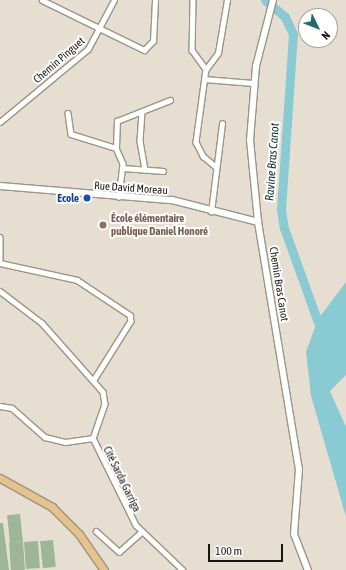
<!DOCTYPE html>
<html>
<head>
<meta charset="utf-8">
<style>
	body { margin:0 }
	#map { position:relative; width:346px; height:570px; overflow:hidden; background:#e6dfd1; font-family:"Asap Condensed",sans-serif }
	div>[style] { position:absolute }
	.green>* { inset:0; background:#9db696; transform-origin:0 0 }
	.water>* { inset:0; background:#8acbd3 }
	.river>* { height:9px; margin:-4.5px; padding:0 4.5px; transform-origin:4.5px; border-radius:4.5px; background:#8acbd3 }
	.roads { filter:drop-shadow(1px 0 #9b9487) drop-shadow(-1px 0 #9b9487) drop-shadow(0 1px #9b9487) drop-shadow(0 -1px #9b9487) }
	.minor>* { height:4.5px; margin:-2.25px; padding:0 2.25px; transform-origin:2.25px; border-radius:2.25px; background:#fff }
	.tertiary>* { height:6px; margin:-3px; padding:0 3px; transform-origin:3px; border-radius:3px; background:#fff }
	.primary>* { height:7px; margin:-3.5px; padding:0 3.5px; transform-origin:3.5px; border-radius:3.5px; background:#e5c38a }
	.dots>* { width:11px; height:11px; translate:-50% -50%; box-sizing:border-box; border:2px solid #fff; border-radius:50% }
	span { translate:-50% -50%; white-space:nowrap; text-align:center; line-height:1.15; -webkit-text-stroke:4px #fff; paint-order:stroke }
	.street-label { font-size:11px; color:#191612 }
	.transit-label { font-size:11px; color:#164399; font-weight:700 }
	.right { translate:-100% -50%; text-align:right }
	.education-label { font-size:11px; color:#785e54; font-weight:700 }
	.left { translate:0 -50%; text-align:left }
	.water-label { font-size:12px; color:#0e2f33; font-style:italic }
	.north { position:absolute; left:298px; top:8px; width:40px; height:40px; box-sizing:border-box; background:#fff; border:1px solid #a3a2a0; border-radius:50%; rotate:133deg; font-size:11px; font-weight:700; line-height:16px; text-align:center; color:#191612 }
	.north::after { content:''; display:block; margin:auto; width:14px; height:18px; background:#1f6b6f; clip-path:polygon(50% 0,100% 100%,50% 72%,0 100%) }
	.scale { position:absolute; left:208px; top:544px; width:75px; height:18px; box-sizing:border-box; border:2px solid #191612; border-top:0; padding-left:5px; font-size:12px; line-height:14px; white-space:nowrap; color:#191612; -webkit-text-stroke:3px #fff; paint-order:stroke }
</style>
</head>
<body>
<div id="map">
	<div class="green">
		<div style="left:20px;top:514px;width:28px;height:13px;rotate:84deg"></div>
		<div style="clip-path:polygon(0 523px,3px 523px,9px 570px,0 570px)"></div>
		<div style="left:53px;top:540px;width:27px;height:13px;rotate:84deg"></div>
		<div style="left:38px;top:541px;width:27px;height:14px;rotate:86deg"></div>
		<div style="left:23px;top:542px;width:28px;height:14px;rotate:86deg"></div>
	</div>
	<div class="water">
		<div style="clip-path:polygon(346px 282px,346px 375px,330px 391px,346px 427px,346px 517px,311px 396px,306px 352px,318px 319px)"></div>
	</div>
	<div class="river">
		<div style="left:265px;top:0;width:26px;rotate:40deg"></div>
		<div style="left:285px;top:17px;width:19px;rotate:65deg"></div>
		<div style="left:293px;top:34px;width:176px;rotate:93.9deg"></div>
		<div style="left:281px;top:210px;width:18px;rotate:81deg"></div>
		<div style="left:284px;top:228px;width:109px;rotate:70.2deg"></div>
	</div>
	<div class="roads">
		<div class="minor">
			<div style="left:42px;top:0;width:114px;rotate:26.1deg"></div>
			<div style="left:144px;top:50px;width:13px;rotate:-45deg"></div>
			<div style="left:153px;top:41px;width:41px;rotate:-87.2deg"></div>
			<div style="left:193px;top:0;width:50px;rotate:91.1deg"></div>
			<div style="left:192px;top:50px;width:24px;rotate:54deg"></div>
			<div style="left:206px;top:69px;width:74px;rotate:97.8deg"></div>
			<div style="left:196px;top:142px;width:16px;rotate:63deg"></div>
			<div style="left:203px;top:156px;width:17px;rotate:40deg"></div>
			<div style="left:206px;top:69px;width:20px;rotate:-53deg"></div>
			<div style="left:218px;top:53px;width:54px;rotate:-80.4deg"></div>
			<div style="left:204px;top:79px;width:49px;rotate:4.7deg"></div>
			<div style="left:142px;top:112px;width:29px;rotate:94deg"></div>
			<div style="left:140px;top:141px;width:29px;rotate:80deg"></div>
			<div style="left:68px;top:113px;width:21px;rotate:82deg"></div>
			<div style="left:71px;top:134px;width:47px;rotate:17.3deg"></div>
			<div style="left:116px;top:148px;width:17px;rotate:66deg"></div>
			<div style="left:123px;top:164px;width:33px;rotate:97deg"></div>
			<div style="left:0;top:122px;width:114px;rotate:-39.7deg"></div>
			<div style="left:88px;top:49px;width:55px;rotate:-62deg"></div>
			<div style="left:116px;top:148px;width:27px;rotate:-88deg"></div>
			<div style="left:117px;top:121px;width:57px;rotate:-21.6deg"></div>
			<div style="left:123px;top:168px;width:40px;rotate:4.3deg"></div>
			<div style="left:211px;top:212px;width:89px;rotate:-82.9deg"></div>
			<div style="left:0;top:237px;width:22px;rotate:90deg"></div>
			<div style="left:0;top:263px;width:79px;rotate:12.4deg"></div>
			<div style="left:77px;top:280px;width:64px;rotate:33.4deg"></div>
			<div style="left:130px;top:315px;width:6px;rotate:81deg"></div>
			<div style="left:131px;top:321px;width:70px;rotate:122.1deg"></div>
			<div style="left:0;top:291px;width:53px;rotate:37.3deg"></div>
			<div style="left:42px;top:323px;width:92px;rotate:48.5deg"></div>
			<div style="left:103px;top:392px;width:12px;rotate:81deg"></div>
			<div style="left:105px;top:404px;width:36px;rotate:109deg"></div>
			<div style="left:93px;top:438px;width:97px;rotate:63.7deg"></div>
			<div style="left:136px;top:525px;width:65px;rotate:43.8deg"></div>
			<div style="left:0;top:406px;width:12px;rotate:9deg"></div>
			<div style="left:12px;top:408px;width:44px;rotate:41.3deg"></div>
			<div style="left:45px;top:437px;width:21px;rotate:14deg"></div>
			<div style="left:65px;top:442px;width:28px;rotate:-8deg"></div>
			<div style="left:96px;top:531px;width:31px;rotate:42deg"></div>
			<div style="left:119px;top:552px;width:30px;rotate:-42deg"></div>
		</div>
		<div class="tertiary">
			<div style="left:273px;top:0;width:68px;rotate:104.4deg"></div>
			<div style="left:256px;top:66px;width:74px;rotate:94.6deg"></div>
			<div style="left:250px;top:140px;width:82px;rotate:84.4deg"></div>
			<div style="left:258px;top:222px;width:250px;rotate:80.6deg"></div>
			<div style="left:299px;top:469px;width:65px;rotate:94.4deg"></div>
			<div style="left:294px;top:534px;width:39px;rotate:69deg"></div>
			<div style="left:0;top:186px;width:173px;rotate:4.7deg"></div>
			<div style="left:172px;top:200px;width:89px;rotate:14.3deg"></div>
		</div>
		<div class="primary">
			<div style="left:0;top:478px;width:60px;rotate:29.1deg"></div>
			<div style="left:52px;top:507px;width:38px;rotate:45deg"></div>
			<div style="left:79px;top:534px;width:44px;rotate:55.2deg"></div>
		</div>
	</div>
	<div class="dots">
		<div style="left:87px;top:198px;background:#1a4fb4"></div>
		<div style="left:103px;top:225px;background:#8d6e63"></div>
	</div>
	<div class="street-label">
		<span style="left:59px;top:60px;rotate:-41deg">Chemin Pinguet</span>
		<span style="left:131px;top:188px;rotate:4deg">Rue David Moreau</span>
		<span style="left:279px;top:284px;rotate:81deg">Chemin Bras Canot</span>
		<span style="left:122px;top:479px;rotate:64deg">Cité Sarda Garriga</span>
	</div>
	<div class="transit-label">
		<span class="right" style="left:79px;top:198px">Ecole</span>
	</div>
	<div class="education-label">
		<span class="left" style="left:111px;top:225px">École élémentaire<br>publique Daniel Honoré</span>
	</div>
	<div class="water-label">
		<span style="left:273px;top:162px;rotate:-86deg">Ravine Bras Canot</span>
	</div>
	<div class="north">N</div>
	<div class="scale">100 m</div>
</div>
</body>
</html>
